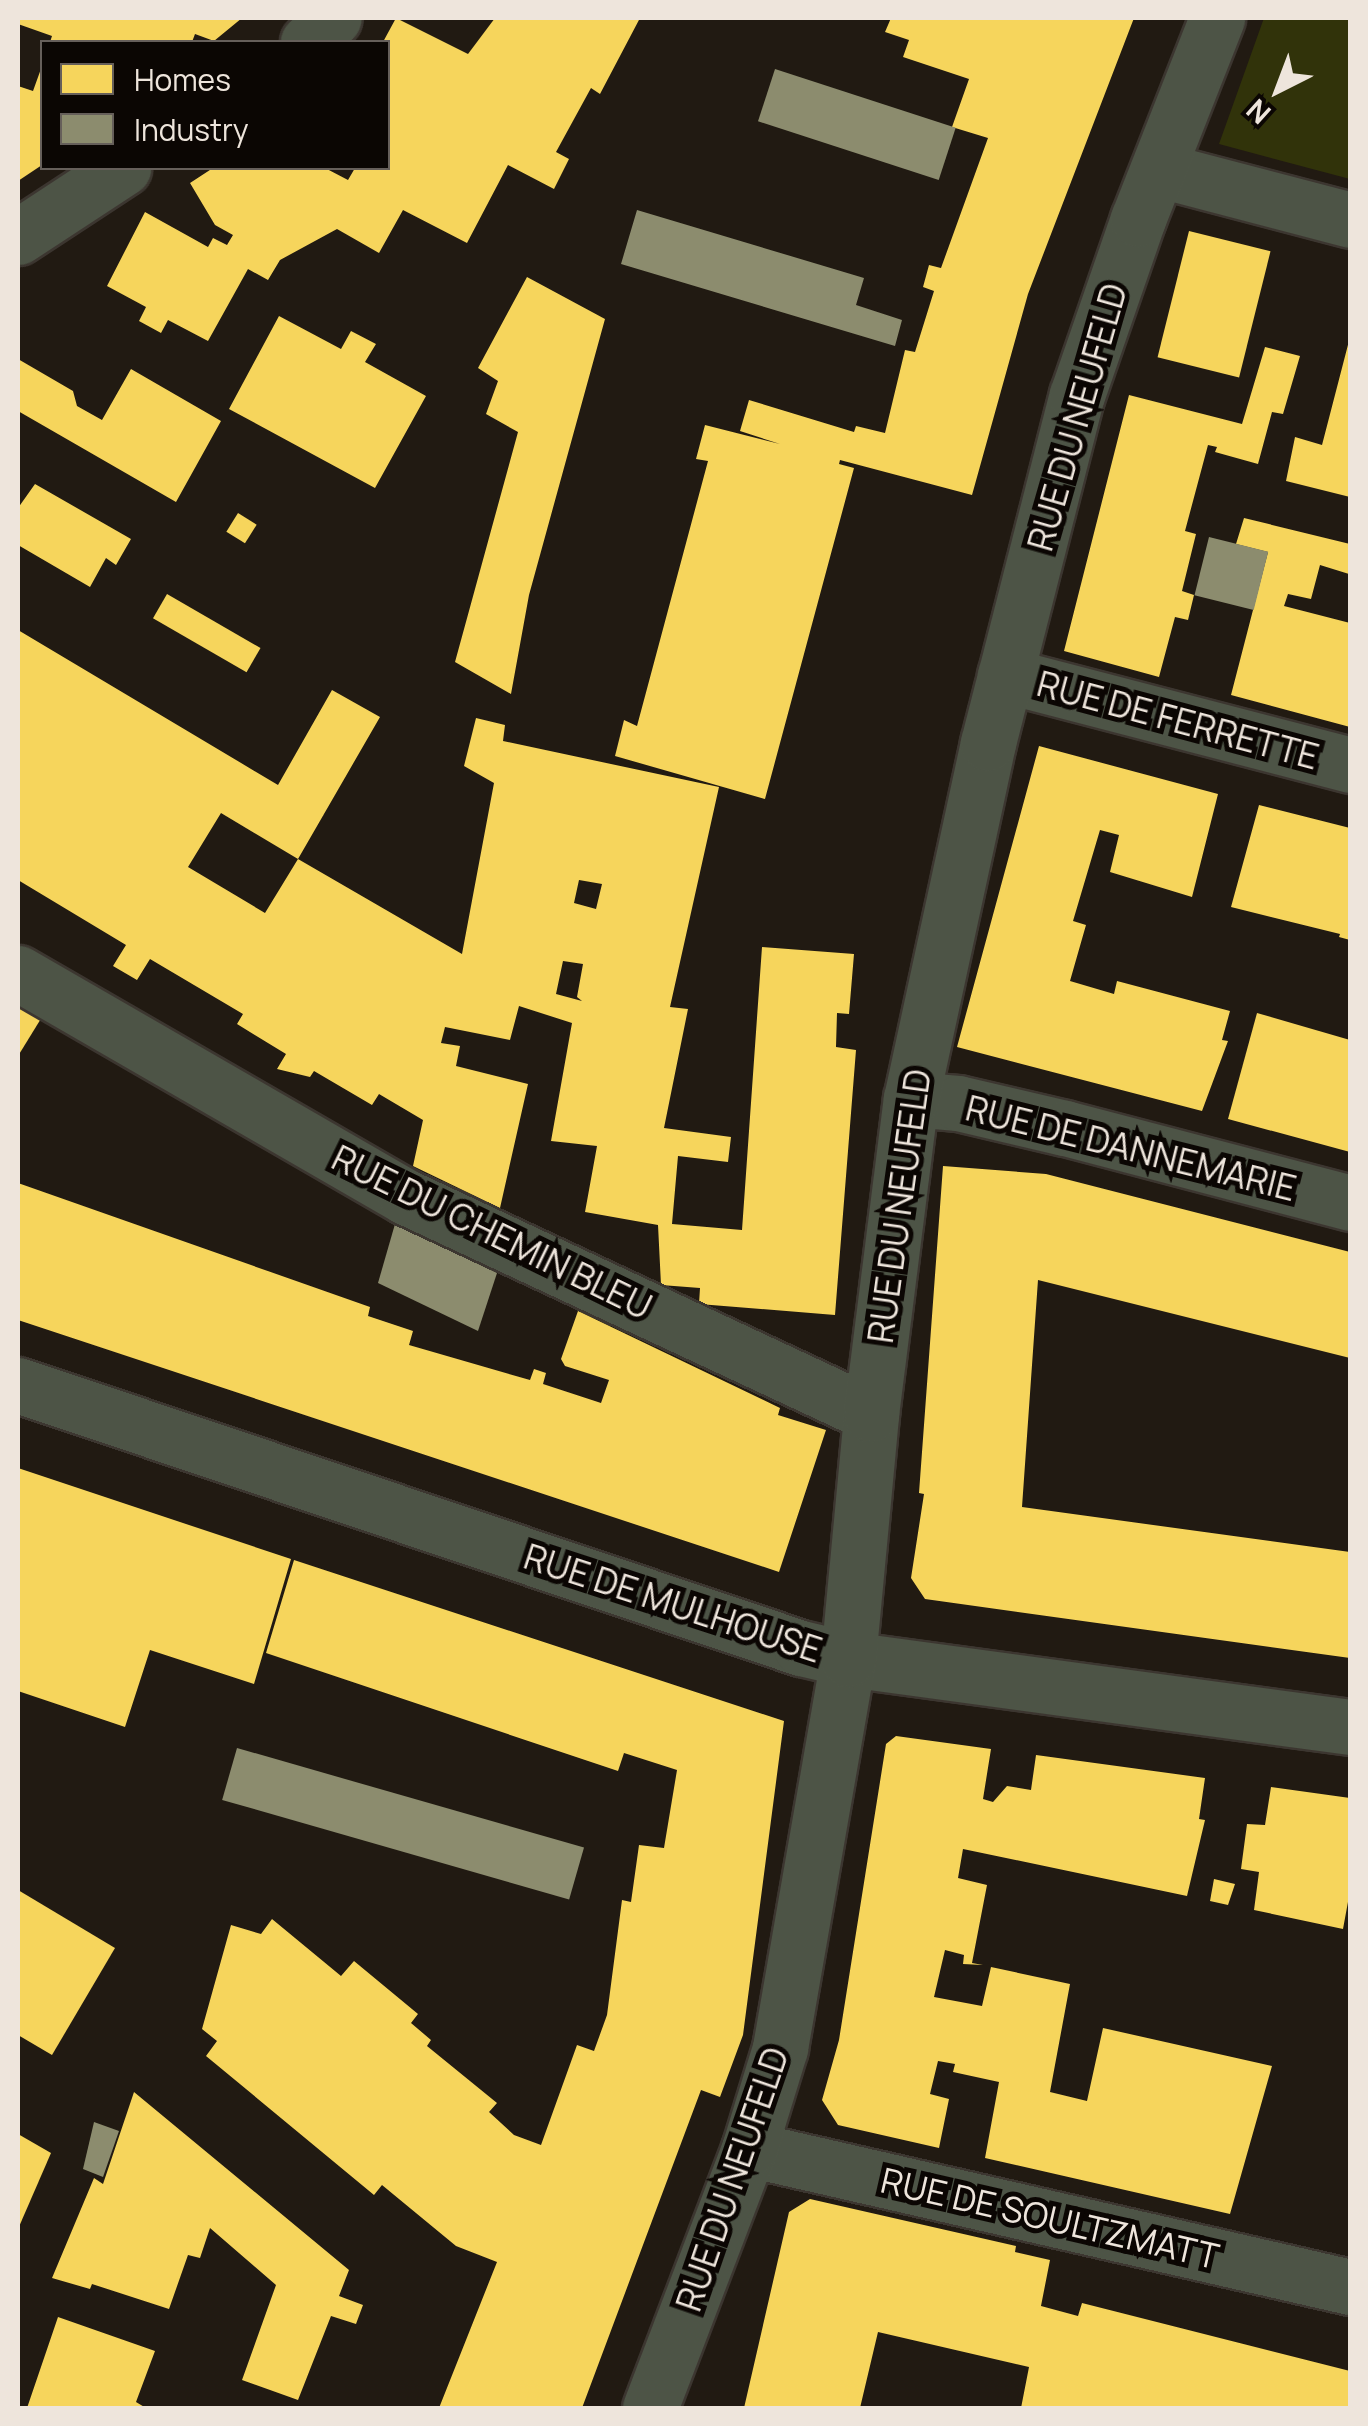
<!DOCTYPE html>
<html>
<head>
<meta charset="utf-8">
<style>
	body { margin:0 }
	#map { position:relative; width:1368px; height:2426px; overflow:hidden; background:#211a12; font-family:Manrope,sans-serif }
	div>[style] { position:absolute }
	.green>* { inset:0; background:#31330a }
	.homes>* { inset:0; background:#f6d55c; transform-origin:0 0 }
	.industry>* { inset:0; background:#8c8c6e; transform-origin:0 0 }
	.roads { filter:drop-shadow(2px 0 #3c3630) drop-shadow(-2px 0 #3c3630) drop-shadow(0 2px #3c3630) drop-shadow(0 -2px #3c3630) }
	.street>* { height:55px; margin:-27.5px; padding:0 27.5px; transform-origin:27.5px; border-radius:27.5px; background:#4d5446 }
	span { translate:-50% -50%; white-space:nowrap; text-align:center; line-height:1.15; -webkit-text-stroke:10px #0b0603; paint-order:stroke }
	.street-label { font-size:35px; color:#eee5dc }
	.frame { position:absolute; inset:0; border:20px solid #eee5dc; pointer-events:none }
	.legend { position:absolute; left:40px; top:40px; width:350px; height:130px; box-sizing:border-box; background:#0b0603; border:2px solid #665f5a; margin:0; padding:12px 18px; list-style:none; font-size:30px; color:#eee5dc }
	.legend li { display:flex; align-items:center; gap:20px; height:50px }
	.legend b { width:50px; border:2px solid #665f5a }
	.north { position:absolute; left:1228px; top:40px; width:100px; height:100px; -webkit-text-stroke:8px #0b0603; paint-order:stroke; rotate:222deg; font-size:28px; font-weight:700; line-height:40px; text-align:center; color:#eee5dc }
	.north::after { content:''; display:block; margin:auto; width:35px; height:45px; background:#eee5dc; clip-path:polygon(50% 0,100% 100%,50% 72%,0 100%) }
</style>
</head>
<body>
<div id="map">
	<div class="green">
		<div style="clip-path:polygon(1264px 18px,1350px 18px,1350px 179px,1219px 144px)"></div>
	</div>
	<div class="homes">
		<div style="clip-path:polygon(18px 18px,242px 18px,214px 41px,195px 34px,192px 42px,50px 42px,52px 36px,18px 24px)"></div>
		<div style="clip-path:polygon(396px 18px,468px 54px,495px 18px,640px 18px,600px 94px,591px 88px,556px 152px,569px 159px,554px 189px,508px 165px,467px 243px,403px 210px,379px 253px,337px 229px,280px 260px,268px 280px,248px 269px,208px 341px,168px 320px,161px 333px,139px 321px,146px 307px,107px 286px,145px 212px,208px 247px,213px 238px,227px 245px,233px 235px,215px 225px,190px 183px,213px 168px,325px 168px,348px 180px,355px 168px,388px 168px,388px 42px,383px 42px)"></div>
		<div style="clip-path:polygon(891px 18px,1134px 18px,1028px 294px,972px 495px,840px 460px,839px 464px,854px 468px,765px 799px,615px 756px,624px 720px,637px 726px,708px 461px,696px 459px,705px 425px,780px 444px,740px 431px,749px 400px,854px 432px,856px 426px,885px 433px,905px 350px,915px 352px,934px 291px,923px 287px,929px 265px,941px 268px,988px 138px,952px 127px,969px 79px,903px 57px,909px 40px,885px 32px)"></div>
		<div style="clip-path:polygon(42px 66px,42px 165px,18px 181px,18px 86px,33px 91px)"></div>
		<div style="left:1189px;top:231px;width:84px;height:130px;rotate:14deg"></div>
		<div style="clip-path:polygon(527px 277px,605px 319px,529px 595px,511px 694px,455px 662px,518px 432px,486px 414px,498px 381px,478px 368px)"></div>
		<div style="clip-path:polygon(279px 316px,341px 349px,351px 331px,376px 344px,365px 362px,426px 396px,375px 488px,229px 409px)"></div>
		<div style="clip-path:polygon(1350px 337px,1350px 497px,1286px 481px,1295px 437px,1322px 445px)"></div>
		<div style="clip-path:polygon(1265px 347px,1300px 356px,1283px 414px,1272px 412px,1258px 464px,1215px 452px,1217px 447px,1208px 445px,1185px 531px,1196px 534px,1182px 591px,1194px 595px,1188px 620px,1175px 617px,1159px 677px,1064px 651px,1129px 395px,1242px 424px)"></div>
		<div style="clip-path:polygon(18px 359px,73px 391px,77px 406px,102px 420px,131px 369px,221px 421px,176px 502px,18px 411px)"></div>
		<div style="clip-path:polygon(35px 484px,131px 539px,116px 565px,106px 558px,90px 587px,18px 545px,18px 508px)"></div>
		<div style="left:238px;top:513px;width:22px;height:22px;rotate:32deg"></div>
		<div style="clip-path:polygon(1244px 518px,1350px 544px,1349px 574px,1320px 565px,1311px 599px,1288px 594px,1284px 606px,1350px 623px,1350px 727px,1231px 695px,1268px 552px,1236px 544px)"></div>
		<div style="left:167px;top:594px;width:108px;height:28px;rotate:30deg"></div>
		<div style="clip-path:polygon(evenodd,18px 630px,278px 785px,332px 690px,380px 717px,298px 859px,221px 813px,188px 867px,265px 913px,298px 859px,462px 954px,494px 783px,464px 766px,476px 718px,505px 725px,503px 741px,719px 787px,670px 1007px,688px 1009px,664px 1128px,731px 1137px,728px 1162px,678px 1156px,672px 1224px,742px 1230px,762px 947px,854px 954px,849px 1014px,837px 1013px,836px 1047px,856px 1050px,835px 1315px,699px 1304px,700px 1288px,661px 1285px,658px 1225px,585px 1212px,597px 1146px,551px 1141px,572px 1023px,519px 1006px,510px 1040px,445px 1027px,441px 1043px,460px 1046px,456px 1066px,528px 1084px,500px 1208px,413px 1166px,423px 1120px,379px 1094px,372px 1105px,314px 1071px,310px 1077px,277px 1069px,286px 1054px,237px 1024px,243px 1014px,150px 959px,137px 980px,113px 966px,126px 945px,18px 880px,18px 630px,579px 880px,602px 884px,596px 909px,574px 903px,579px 880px,18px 630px,563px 961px,583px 964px,577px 997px,582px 1001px,556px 994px,563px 961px)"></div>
		<div style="clip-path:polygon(1039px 746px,1218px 794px,1192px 897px,1110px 872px,1119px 835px,1100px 830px,1073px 921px,1086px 925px,1070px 981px,1114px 994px,1117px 981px,1230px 1011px,1222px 1040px,1228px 1041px,1202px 1111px,957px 1047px)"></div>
		<div style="clip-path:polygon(1259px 805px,1350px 828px,1350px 940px,1339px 937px,1340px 934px,1231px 907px)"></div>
		<div style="clip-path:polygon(18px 1003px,42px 1017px,18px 1056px)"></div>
		<div style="clip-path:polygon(1257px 1013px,1350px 1040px,1350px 1152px,1228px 1119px)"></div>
		<div style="clip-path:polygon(943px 1166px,1046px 1174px,1350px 1252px,1350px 1358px,1038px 1280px,1022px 1507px,1350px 1552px,1350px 1658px,925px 1599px,911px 1578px,924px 1494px,919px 1493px)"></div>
		<div style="clip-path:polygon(18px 1183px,370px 1307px,368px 1316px,413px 1331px,409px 1345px,530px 1380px,534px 1369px,546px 1373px,543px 1384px,601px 1403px,609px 1380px,565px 1366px,561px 1359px,578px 1311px,780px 1408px,778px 1415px,826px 1430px,779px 1572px,18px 1320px)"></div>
		<div style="clip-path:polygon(18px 1468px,291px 1559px,254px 1684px,150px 1650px,125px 1727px,18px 1691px)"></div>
		<div style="clip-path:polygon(294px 1560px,784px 1721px,743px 2035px,720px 2097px,701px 2090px,582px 2408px,439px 2408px,497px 2262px,456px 2246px,382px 2185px,374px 2195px,206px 2056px,217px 2041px,202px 2029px,231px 1925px,261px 1934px,272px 1919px,341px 1976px,354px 1961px,418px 2014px,411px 2023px,431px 2040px,427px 2046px,497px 2103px,489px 2112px,514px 2135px,541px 2145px,577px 2045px,594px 2051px,607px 2015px,622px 1900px,631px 1902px,639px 1845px,664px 1848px,677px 1770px,624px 1753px,618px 1771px,266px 1653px)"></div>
		<div style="clip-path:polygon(896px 1736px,991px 1749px,983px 1799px,993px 1802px,1007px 1786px,1031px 1790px,1036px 1755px,1205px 1778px,1199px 1819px,1205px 1820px,1187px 1896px,963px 1849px,958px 1878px,987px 1885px,972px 1963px,983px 1965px,963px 1964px,964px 1955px,945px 1950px,934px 1997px,982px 2006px,991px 1967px,1070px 1984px,1050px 2092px,1087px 2101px,1103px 2028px,1272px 2066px,1230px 2214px,985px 2158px,999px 2082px,953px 2072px,955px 2064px,938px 2061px,930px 2094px,949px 2099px,939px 2148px,838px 2125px,822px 2100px,839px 2040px,886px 1744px)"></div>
		<div style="clip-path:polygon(1271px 1787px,1350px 1798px,1350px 1891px,1343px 1929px,1254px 1910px,1259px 1872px,1241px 1869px,1247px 1824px,1265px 1825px)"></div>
		<div style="clip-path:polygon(1214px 1879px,1235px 1884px,1228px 1905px,1210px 1901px)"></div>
		<div style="clip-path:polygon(18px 1890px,115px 1948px,52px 2055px,18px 2035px)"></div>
		<div style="clip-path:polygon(134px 2092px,349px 2270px,339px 2296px,363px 2305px,356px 2324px,331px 2316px,298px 2400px,242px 2380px,276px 2285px,210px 2228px,200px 2258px,188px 2255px,169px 2309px,92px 2284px,90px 2289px,52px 2278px,94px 2178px,103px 2184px)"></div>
		<div style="clip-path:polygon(18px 2134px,51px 2153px,18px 2229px)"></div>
		<div style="clip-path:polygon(810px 2199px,1016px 2246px,1015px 2252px,1050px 2260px,1041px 2306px,1078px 2316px,1082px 2303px,1350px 2371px,1350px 2408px,1021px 2408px,1029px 2367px,878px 2332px,860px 2408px,744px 2408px,789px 2212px)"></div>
		<div style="clip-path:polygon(58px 2317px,155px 2351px,136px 2402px,146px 2408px,27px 2408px)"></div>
	</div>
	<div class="industry">
		<div style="left:775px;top:69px;width:190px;height:55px;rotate:18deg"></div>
		<div style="clip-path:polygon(637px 210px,864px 278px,856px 305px,902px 320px,895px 346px,621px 264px)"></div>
		<div style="left:1209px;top:537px;width:61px;height:60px;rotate:14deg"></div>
		<div style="clip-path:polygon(395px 1224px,497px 1273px,478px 1331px,378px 1283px)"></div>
		<div style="left:237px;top:1748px;width:361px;height:54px;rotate:16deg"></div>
		<div style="clip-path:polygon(94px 2122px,119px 2131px,103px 2177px,83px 2169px)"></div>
	</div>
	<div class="roads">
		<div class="street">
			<div style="left:308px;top:42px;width:35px;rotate:-43deg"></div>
			<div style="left:1160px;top:170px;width:196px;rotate:14.7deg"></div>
			<div style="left:18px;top:237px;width:126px;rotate:-33.3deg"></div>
			<div style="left:1005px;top:675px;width:357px;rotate:14.6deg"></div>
			<div style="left:18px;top:973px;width:448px;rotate:30deg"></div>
			<div style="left:406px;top:1197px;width:513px;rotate:25.02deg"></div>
			<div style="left:911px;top:1099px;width:47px;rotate:4.9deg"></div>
			<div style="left:958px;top:1103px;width:110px;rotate:13.2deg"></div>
			<div style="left:1065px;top:1128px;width:295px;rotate:14.7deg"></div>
			<div style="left:18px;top:1385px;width:826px;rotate:18.57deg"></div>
			<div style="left:801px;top:1648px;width:48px;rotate:13.2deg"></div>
			<div style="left:848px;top:1659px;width:507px;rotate:7.71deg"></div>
			<div style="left:749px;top:2149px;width:617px;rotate:12.93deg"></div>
			<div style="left:650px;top:2408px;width:277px;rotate:-69.1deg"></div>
			<div style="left:749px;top:2149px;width:106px;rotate:-72.9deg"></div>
			<div style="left:780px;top:2048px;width:395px;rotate:-80.1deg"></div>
			<div style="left:848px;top:1659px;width:246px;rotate:-84.6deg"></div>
			<div style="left:871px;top:1414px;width:318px;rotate:-82.8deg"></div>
			<div style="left:911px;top:1099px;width:364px;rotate:-77.8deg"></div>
			<div style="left:988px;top:743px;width:359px;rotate:-75.7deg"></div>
			<div style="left:1077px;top:395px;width:186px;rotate:-70.9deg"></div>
			<div style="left:1138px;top:219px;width:216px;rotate:-68.5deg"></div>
		</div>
	</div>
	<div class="street-label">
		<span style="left:1077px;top:417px;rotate:-74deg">RUE DU NEUFELD</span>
		<span style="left:1178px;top:720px;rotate:15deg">RUE DE FERRETTE</span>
		<span style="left:1131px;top:1148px;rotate:14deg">RUE DE DANNEMARIE</span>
		<span style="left:899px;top:1206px;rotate:-82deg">RUE DU NEUFELD</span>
		<span style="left:492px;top:1232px;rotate:26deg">RUE DU CHEMIN BLEU</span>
		<span style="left:673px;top:1603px;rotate:18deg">RUE DE MULHOUSE</span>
		<span style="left:732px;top:2179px;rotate:-71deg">RUE DU NEUFELD</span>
		<span style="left:1050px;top:2218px;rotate:13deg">RUE DE SOULTZMATT</span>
	</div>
	<div class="frame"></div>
	<ul class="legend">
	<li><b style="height:28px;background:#f6d55c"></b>Homes</li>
	<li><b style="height:28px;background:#8c8c6e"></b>Industry</li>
	</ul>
	<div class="north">N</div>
</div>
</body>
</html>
